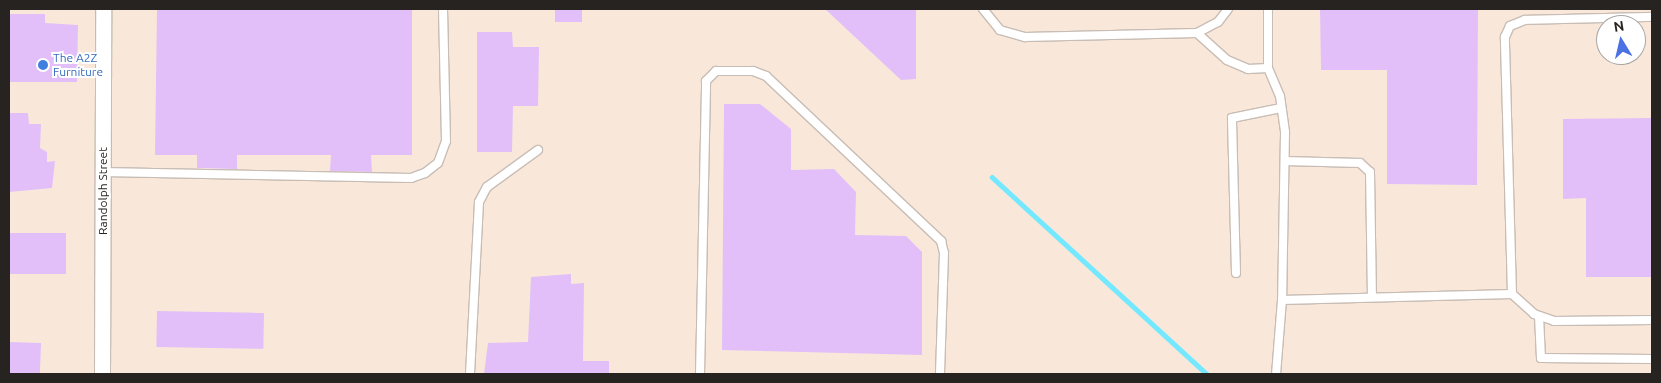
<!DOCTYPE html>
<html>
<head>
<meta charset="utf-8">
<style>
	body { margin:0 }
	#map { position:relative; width:1661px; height:383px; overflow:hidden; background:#fef5ef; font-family:Ubuntu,sans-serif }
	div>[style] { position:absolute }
	.built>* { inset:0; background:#f9e8da }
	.stream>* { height:4.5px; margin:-2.25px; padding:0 2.25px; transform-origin:2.25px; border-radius:2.25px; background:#74e8ff }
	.building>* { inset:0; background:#e2bff9; transform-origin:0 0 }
	.roads { filter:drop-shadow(1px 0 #c8bdb5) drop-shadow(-1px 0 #c8bdb5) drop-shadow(0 1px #c8bdb5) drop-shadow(0 -1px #c8bdb5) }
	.service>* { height:8px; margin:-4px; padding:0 4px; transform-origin:4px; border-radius:4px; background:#fff }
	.minor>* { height:15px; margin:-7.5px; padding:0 7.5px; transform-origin:7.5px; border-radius:7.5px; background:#fff }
	.dots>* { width:14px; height:14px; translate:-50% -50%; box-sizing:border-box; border:2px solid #fff; border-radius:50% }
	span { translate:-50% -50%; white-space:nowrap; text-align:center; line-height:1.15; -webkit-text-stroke:4px #fff; paint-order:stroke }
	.shop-label { font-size:12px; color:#366cbe }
	.left { translate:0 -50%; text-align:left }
	.street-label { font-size:12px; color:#272320 }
	.frame { position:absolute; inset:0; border:10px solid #272320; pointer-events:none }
	.north { position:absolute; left:1596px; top:15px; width:50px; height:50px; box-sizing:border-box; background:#fff; border:1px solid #a9a7a6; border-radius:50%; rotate:351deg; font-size:14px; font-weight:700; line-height:20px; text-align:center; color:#272320 }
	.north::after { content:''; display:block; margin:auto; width:18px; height:22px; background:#4b72e5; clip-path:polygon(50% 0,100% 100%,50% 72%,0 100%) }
</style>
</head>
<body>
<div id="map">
	<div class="built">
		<div style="clip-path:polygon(evenodd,9px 9px,1652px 9px,1652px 374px,9px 374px,9px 9px,1606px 25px,1636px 25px,1636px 55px,1606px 55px,1606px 25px)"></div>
	</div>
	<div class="stream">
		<div style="left:992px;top:177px;width:292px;rotate:42.5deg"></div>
	</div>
	<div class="building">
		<div style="clip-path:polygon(157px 9px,412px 9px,412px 155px,371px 155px,372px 172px,330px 171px,331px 155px,237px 155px,237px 169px,197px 168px,197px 155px,155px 155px)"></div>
		<div style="left:555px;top:9px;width:27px;height:13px"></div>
		<div style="clip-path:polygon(825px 9px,916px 9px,916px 79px,901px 80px)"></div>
		<div style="clip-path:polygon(1320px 9px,1478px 9px,1477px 185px,1387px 184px,1387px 70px,1321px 70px)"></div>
		<div style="clip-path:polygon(9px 14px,45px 14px,45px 23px,78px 25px,77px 82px,9px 82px)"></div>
		<div style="clip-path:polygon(477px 32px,512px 32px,513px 47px,539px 47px,538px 106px,513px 106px,512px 152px,477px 152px)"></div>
		<div style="clip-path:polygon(724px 104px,760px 104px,791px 129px,791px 170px,834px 169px,856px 192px,855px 235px,906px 236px,922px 252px,922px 355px,722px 350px)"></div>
		<div style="clip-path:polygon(9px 113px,28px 113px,29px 124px,41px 124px,40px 148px,47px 152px,47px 162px,55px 161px,52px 188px,9px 192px)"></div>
		<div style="clip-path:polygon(1652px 118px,1652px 277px,1586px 277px,1586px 198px,1563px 199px,1563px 119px)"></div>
		<div style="left:9px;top:233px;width:57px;height:41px"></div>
		<div style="clip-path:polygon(571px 274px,571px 284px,584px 283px,583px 361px,609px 361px,609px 374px,484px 374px,488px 343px,528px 342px,531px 277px)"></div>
		<div style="left:157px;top:311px;width:107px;height:36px;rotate:1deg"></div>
		<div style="left:9px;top:342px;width:32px;height:32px;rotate:2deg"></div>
	</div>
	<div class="roads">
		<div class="service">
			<div style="left:983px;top:9px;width:27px;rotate:51deg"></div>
			<div style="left:1000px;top:30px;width:26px;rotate:16deg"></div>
			<div style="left:1025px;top:37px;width:172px;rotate:-1.3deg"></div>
			<div style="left:1197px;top:33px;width:24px;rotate:-28deg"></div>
			<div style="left:1218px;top:22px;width:16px;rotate:-52deg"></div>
			<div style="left:1268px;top:9px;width:59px;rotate:90deg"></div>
			<div style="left:1268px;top:68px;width:30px;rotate:67deg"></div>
			<div style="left:1280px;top:96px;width:37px;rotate:82deg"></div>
			<div style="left:1285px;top:133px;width:167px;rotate:91deg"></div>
			<div style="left:1282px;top:300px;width:74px;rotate:94.6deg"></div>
			<div style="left:1197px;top:33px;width:40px;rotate:42deg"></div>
			<div style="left:1227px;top:60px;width:23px;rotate:23deg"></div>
			<div style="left:1248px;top:69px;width:20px;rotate:-3deg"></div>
			<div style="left:1285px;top:161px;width:75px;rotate:1.5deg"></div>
			<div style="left:1360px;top:163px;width:13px;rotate:42deg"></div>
			<div style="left:1370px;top:172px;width:125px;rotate:89.1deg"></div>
			<div style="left:103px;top:172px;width:308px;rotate:1.1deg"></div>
			<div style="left:411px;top:178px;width:15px;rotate:-20deg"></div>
			<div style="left:425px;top:173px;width:16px;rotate:-38deg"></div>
			<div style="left:438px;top:163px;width:23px;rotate:-70deg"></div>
			<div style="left:446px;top:141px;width:132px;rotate:-91.3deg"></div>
			<div style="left:1236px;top:273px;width:155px;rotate:-91.5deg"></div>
			<div style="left:1232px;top:118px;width:50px;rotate:-11.5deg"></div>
			<div style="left:1512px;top:294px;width:257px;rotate:-91.6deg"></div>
			<div style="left:1505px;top:37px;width:12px;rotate:-66deg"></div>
			<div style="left:1510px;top:26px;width:16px;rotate:-22deg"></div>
			<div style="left:1525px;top:20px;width:127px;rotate:-1.4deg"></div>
			<div style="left:1282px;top:300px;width:230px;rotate:-1.5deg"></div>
			<div style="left:1512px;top:294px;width:30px;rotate:42deg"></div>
			<div style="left:1534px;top:314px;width:21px;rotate:19deg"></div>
			<div style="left:1554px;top:321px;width:98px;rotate:-0.6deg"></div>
			<div style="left:1539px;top:316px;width:42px;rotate:87.3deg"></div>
			<div style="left:1541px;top:358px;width:111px;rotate:0.5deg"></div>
			<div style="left:470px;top:374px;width:172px;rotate:-87deg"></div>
			<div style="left:479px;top:202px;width:17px;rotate:-62deg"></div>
			<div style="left:487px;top:187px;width:63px;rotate:-36deg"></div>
			<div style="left:700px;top:374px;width:293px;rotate:-88.8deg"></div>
			<div style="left:706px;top:81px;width:14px;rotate:-45deg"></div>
			<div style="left:716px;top:71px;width:37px"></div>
			<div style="left:753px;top:71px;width:14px;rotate:21deg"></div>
			<div style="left:766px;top:76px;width:241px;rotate:43.3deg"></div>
			<div style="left:941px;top:241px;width:12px;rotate:76deg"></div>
			<div style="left:944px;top:253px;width:121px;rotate:91.9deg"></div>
		</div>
		<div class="minor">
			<div style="left:102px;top:374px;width:365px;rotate:-89.8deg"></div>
		</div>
	</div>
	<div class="dots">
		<div style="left:43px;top:65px;background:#3f7fe0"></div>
	</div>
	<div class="shop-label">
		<span class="left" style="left:53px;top:65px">The A2Z<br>Furniture</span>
	</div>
	<div class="street-label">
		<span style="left:103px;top:191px;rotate:-90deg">Randolph Street</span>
	</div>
	<div class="frame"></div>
	<div class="north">N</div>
</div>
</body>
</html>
